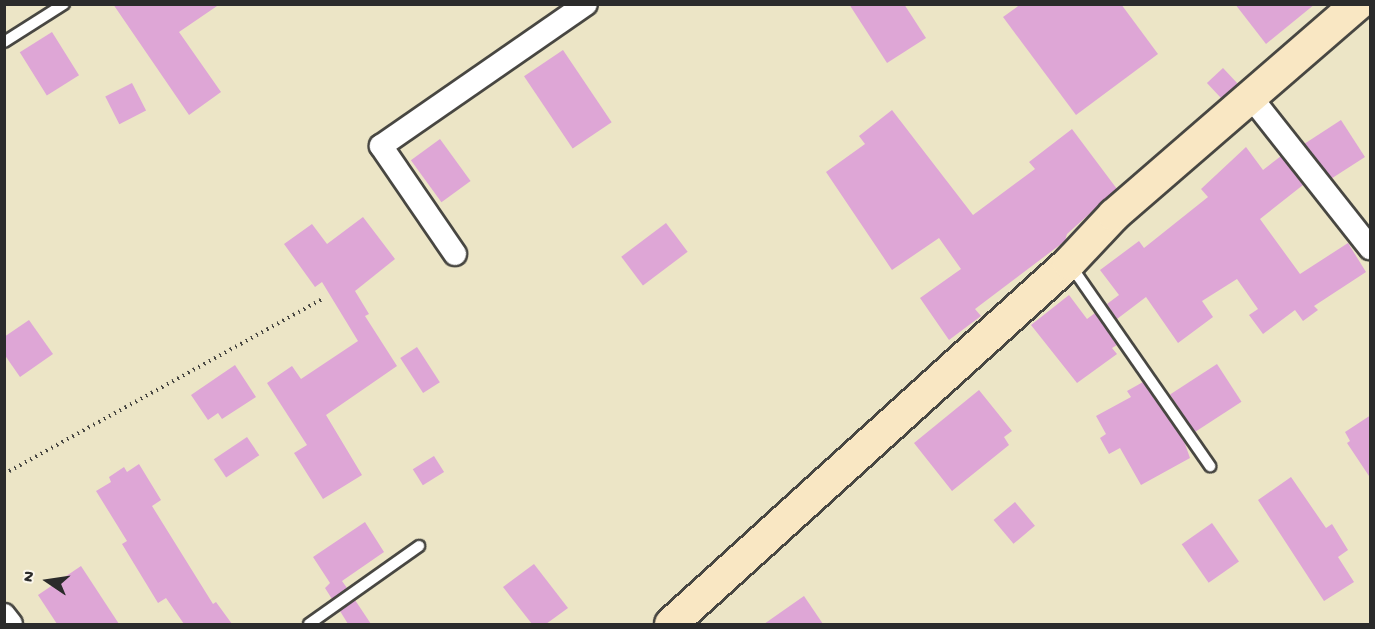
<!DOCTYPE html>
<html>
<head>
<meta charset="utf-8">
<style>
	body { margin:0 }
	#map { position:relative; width:1375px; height:629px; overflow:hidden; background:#ece5c6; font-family:"Gochi Hand",sans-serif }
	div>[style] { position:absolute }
	.building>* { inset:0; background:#dea6d6; transform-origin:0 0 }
	.path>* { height:4px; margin-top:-2px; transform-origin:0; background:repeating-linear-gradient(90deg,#484742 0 1.5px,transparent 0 6px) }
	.roads { filter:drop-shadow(2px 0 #484742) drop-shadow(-2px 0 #484742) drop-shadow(0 2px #484742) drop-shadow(0 -2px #484742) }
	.lane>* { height:10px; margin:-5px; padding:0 5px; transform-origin:5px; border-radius:5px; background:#fff }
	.street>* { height:22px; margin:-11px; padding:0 11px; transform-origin:11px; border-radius:11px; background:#fff }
	.secondary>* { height:32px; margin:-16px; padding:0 16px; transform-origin:16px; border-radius:16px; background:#f9e7c3 }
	span { translate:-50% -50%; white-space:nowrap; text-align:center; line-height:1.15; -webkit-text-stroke:4.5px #fbf7ec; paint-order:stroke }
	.frame { position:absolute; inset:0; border:6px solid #2b2b2b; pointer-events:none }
	.north { position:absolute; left:18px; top:551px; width:60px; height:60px; -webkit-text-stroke:4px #fbf7ec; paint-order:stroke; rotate:283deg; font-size:16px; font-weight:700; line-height:24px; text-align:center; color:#2b2b2b }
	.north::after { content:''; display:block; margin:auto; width:21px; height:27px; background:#2b2b2b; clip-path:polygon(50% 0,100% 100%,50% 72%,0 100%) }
</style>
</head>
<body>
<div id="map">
	<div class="building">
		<div style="clip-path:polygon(113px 4px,220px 4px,179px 32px,221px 92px,189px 115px)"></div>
		<div style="clip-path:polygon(849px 4px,904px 4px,926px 38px,887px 63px)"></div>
		<div style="clip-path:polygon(1021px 4px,1121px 4px,1158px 54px,1076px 115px,1003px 17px)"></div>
		<div style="clip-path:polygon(1235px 4px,1315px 4px,1266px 44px)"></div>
		<div style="left:52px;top:32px;width:51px;height:38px;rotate:58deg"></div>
		<div style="left:563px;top:50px;width:87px;height:47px;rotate:56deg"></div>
		<div style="left:1223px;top:68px;width:22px;height:22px;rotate:47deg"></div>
		<div style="left:132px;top:83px;width:31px;height:30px;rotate:63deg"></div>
		<div style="clip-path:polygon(892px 110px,973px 215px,1035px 169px,1029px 162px,1072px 129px,1117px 189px,1067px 234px,1065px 241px,975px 309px,981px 316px,949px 340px,920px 298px,961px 269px,939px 238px,892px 270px,826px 172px,865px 144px,859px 136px)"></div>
		<div style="left:1341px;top:120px;width:44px;height:44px;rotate:57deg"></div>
		<div style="left:440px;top:139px;width:52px;height:36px;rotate:54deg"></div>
		<div style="clip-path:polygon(1246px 147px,1263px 170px,1281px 156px,1303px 185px,1260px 219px,1300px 274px,1348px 243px,1366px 272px,1314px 306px,1318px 310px,1303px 321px,1295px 310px,1263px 334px,1249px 315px,1258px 309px,1237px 279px,1202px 301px,1213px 317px,1178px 343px,1146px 297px,1117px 319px,1107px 304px,1119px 295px,1100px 270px,1139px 241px,1144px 248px,1208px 197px,1201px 189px)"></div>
		<div style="clip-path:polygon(363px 217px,395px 259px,355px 291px,369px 314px,365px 316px,397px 366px,326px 415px,362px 475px,323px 499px,294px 453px,307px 445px,267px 383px,292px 366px,301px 379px,358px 341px,322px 282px,315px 287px,284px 244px,312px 224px,327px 244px)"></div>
		<div style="left:666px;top:223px;width:36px;height:56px;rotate:53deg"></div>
		<div style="clip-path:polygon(1069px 295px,1087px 319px,1095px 313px,1117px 345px,1112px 348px,1117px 354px,1077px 383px,1031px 325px)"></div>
		<div style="clip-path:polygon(29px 320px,53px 354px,20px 377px,4px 354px,4px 337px)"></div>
		<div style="left:417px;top:347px;width:42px;height:20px;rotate:57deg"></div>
		<div style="left:1217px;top:364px;width:45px;height:56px;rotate:57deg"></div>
		<div style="clip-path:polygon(235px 365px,256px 397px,222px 419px,218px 413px,208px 420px,191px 395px)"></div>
		<div style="clip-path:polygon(1143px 382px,1184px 441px,1190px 458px,1141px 485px,1120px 448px,1109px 454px,1100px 438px,1106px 434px,1096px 416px,1131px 397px,1127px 391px)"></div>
		<div style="clip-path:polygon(979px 390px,1012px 431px,1004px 437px,1009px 445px,952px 491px,914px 443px)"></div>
		<div style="clip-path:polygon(1371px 415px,1371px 479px,1347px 443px,1350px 441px,1345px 432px)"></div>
		<div style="left:247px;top:437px;width:22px;height:40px;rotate:56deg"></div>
		<div style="left:434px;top:456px;width:19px;height:25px;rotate:58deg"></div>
		<div style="clip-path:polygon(139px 464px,161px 500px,152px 506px,213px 604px,216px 602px,232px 624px,184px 624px,166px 598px,158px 603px,122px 544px,127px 541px,96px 491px,111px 482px,109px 477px,124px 467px,127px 472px)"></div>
		<div style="clip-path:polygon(1291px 477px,1326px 528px,1332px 524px,1348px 550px,1338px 557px,1354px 582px,1324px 601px,1258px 500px)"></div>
		<div style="left:1015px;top:502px;width:31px;height:28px;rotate:50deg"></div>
		<div style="clip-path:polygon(365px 522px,384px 552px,342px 581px,347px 588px,332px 599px,325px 588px,330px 583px,313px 557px)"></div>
		<div style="left:1212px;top:523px;width:47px;height:37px;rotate:55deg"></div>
		<div style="clip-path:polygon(534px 564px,568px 608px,546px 624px,532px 624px,503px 587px)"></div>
		<div style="clip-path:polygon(81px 566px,119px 624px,57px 624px,38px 595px)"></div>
		<div style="clip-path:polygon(804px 596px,823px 624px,764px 624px)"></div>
		<div style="clip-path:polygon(355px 600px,371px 624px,348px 624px,340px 611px)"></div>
	</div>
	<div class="path">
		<div style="left:4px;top:474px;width:365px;rotate:-28.8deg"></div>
	</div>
	<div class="roads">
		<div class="lane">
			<div style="left:4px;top:42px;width:71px;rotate:-32.3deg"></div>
			<div style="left:1071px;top:266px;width:244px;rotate:55.2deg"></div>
			<div style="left:309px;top:624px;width:135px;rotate:-35.3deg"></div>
		</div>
		<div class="street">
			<div style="left:1250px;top:96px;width:194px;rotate:51.7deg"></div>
			<div style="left:455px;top:254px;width:131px;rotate:-124.4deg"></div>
			<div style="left:381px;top:146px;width:249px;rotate:-34.7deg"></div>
			<div style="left:4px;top:615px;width:11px;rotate:52deg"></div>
		</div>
		<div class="secondary">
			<div style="left:671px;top:624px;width:537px;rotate:-42.21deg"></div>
			<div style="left:1069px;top:263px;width:66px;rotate:-46.8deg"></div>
			<div style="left:1114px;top:215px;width:323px;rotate:-40.9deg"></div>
		</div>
	</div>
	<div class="frame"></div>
	<div class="north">N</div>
</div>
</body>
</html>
